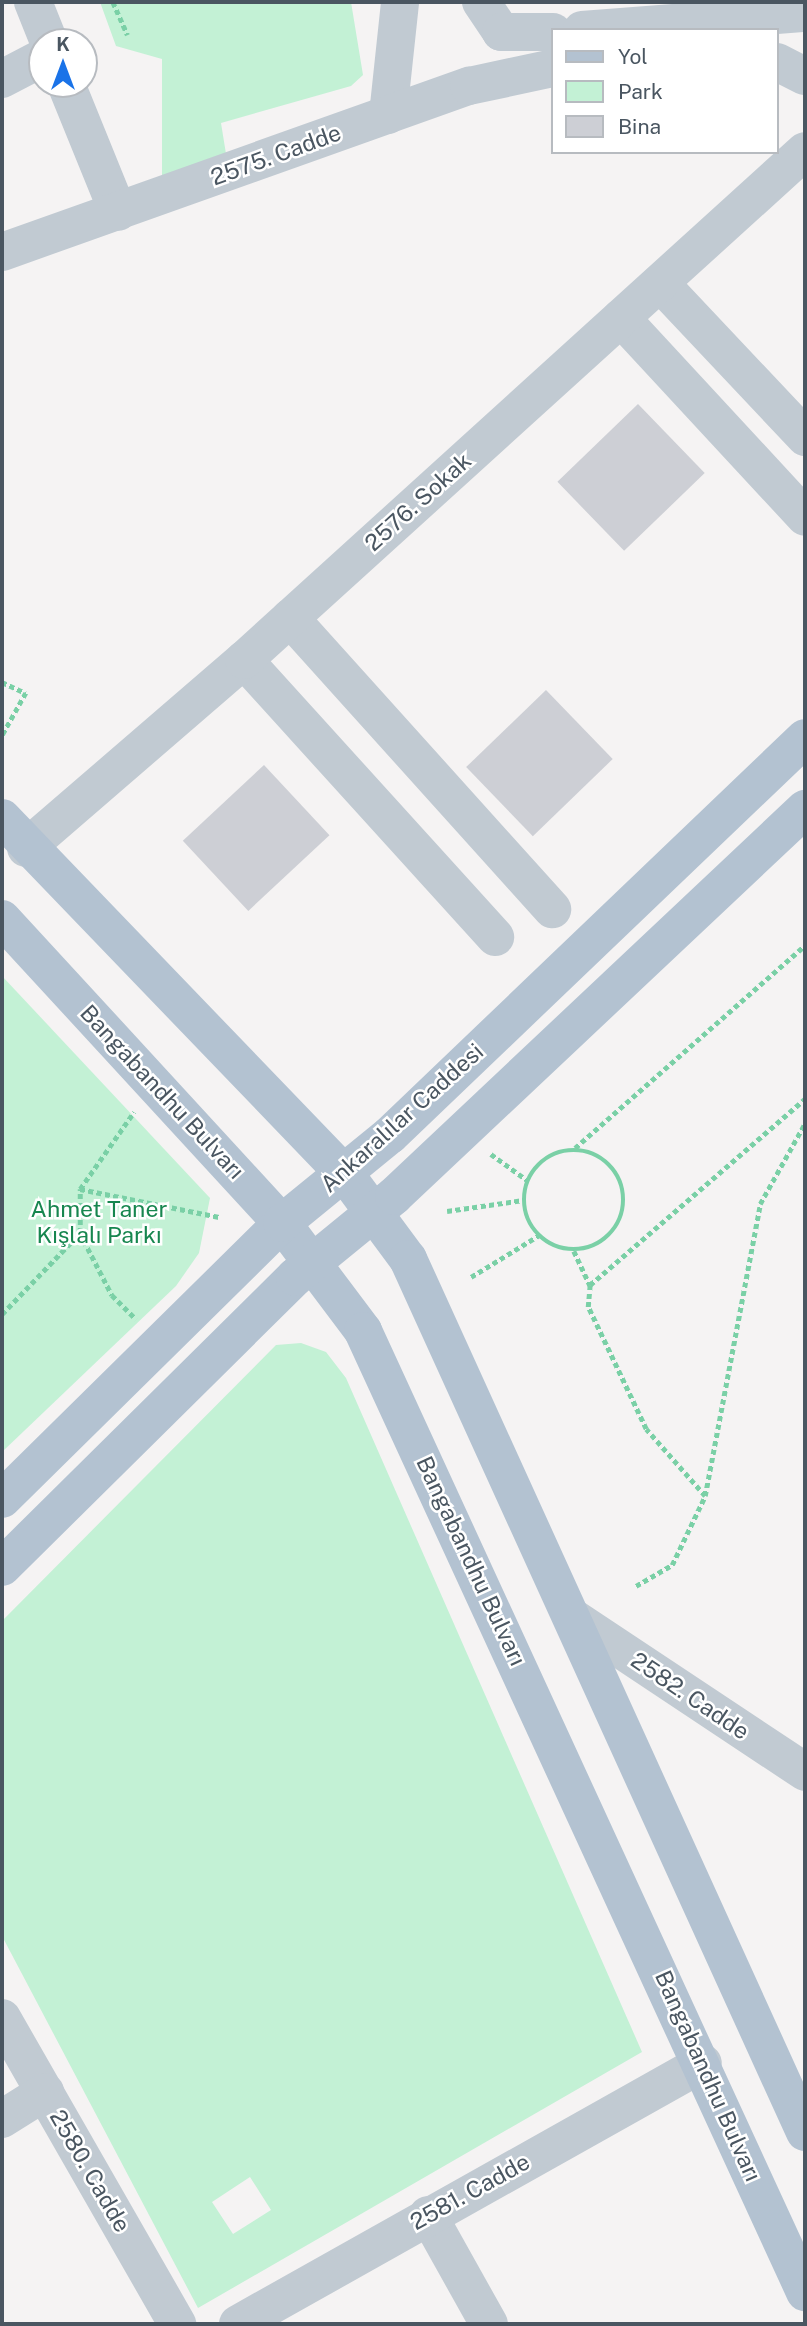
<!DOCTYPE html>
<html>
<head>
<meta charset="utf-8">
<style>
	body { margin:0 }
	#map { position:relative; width:807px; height:2326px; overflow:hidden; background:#f5f3f3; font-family:"Public Sans",sans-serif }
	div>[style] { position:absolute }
	.green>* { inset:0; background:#c3f1d5 }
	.building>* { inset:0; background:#cdcfd5; transform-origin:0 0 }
	.path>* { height:4.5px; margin-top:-2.25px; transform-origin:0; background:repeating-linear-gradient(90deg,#7ad0a6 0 5px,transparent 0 8.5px) }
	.path>.ring { margin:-2.25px; padding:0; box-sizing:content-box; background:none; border:4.5px solid #7ad0a6; border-radius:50% }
	.minor>* { height:38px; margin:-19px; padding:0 19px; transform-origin:19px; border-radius:19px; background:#c1cad2 }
	.major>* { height:38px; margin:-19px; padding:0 19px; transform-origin:19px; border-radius:19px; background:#b3c2d1 }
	span { translate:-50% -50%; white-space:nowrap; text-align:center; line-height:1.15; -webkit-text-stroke:5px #fff; paint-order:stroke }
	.street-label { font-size:23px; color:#4a5661 }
	.park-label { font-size:23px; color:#17864f }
	.frame { position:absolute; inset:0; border:4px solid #4a5661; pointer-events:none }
	.legend { position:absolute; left:551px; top:28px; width:228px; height:126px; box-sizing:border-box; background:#fff; border:2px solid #b7bbc0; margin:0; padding:9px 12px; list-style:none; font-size:21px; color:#4a5661 }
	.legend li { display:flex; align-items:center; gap:14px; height:35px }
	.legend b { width:35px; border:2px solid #b7bbc0 }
	.north { position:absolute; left:28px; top:28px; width:70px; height:70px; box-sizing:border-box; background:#fff; border:2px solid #b7bbc0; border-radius:50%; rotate:0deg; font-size:19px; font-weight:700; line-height:28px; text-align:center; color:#4a5661 }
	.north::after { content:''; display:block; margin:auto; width:24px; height:32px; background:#1a73e8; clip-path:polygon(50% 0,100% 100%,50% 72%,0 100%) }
</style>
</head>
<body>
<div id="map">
	<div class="green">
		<div style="clip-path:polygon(100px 2px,351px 2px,363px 75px,351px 86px,221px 123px,227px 160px,162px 180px,162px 59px,116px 46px)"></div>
		<div style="clip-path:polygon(2px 976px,210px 1198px,199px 1253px,176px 1286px,2px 1452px)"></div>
		<div style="clip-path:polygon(evenodd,301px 1343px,326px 1352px,346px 1378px,642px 2052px,198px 2308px,2px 1936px,2px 1621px,276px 1345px,301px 1343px,250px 2177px,271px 2210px,233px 2234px,212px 2202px,250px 2177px)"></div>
	</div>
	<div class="building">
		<div style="left:638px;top:404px;width:96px;height:112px;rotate:46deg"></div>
		<div style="left:546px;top:690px;width:96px;height:111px;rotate:46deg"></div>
		<div style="left:264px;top:765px;width:96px;height:111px;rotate:47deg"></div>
	</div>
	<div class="path">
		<div style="left:113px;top:2px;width:36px;rotate:66deg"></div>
		<div style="left:2px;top:682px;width:26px;rotate:25deg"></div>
		<div style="left:26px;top:693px;width:49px;rotate:119.2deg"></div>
		<div style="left:575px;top:1148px;width:307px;rotate:-41.4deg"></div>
		<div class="ring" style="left:524px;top:1150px;width:95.5px;height:95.5px"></div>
		<div style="left:491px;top:1154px;width:44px;rotate:35.8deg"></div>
		<div style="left:80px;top:1189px;width:142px;rotate:11.4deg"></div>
		<div style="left:447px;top:1211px;width:77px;rotate:-8.2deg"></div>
		<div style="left:80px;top:1233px;width:70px;rotate:62.7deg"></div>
		<div style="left:112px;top:1295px;width:34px;rotate:45deg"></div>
		<div style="left:574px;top:1251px;width:38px;rotate:65deg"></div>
		<div style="left:471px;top:1277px;width:79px;rotate:-31.5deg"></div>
		<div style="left:2px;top:1314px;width:112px;rotate:-46.1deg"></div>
		<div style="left:80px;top:1233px;width:44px;rotate:-90deg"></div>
		<div style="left:80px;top:1189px;width:94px;rotate:-55deg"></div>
		<div style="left:705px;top:1496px;width:89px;rotate:-131.4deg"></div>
		<div style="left:646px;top:1429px;width:135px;rotate:-115.4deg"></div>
		<div style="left:588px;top:1307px;width:22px;rotate:-85deg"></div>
		<div style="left:590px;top:1285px;width:284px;rotate:-40.9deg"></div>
		<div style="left:636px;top:1586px;width:42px;rotate:-30.3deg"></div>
		<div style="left:672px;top:1565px;width:76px;rotate:-64.4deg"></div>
		<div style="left:705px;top:1496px;width:297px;rotate:-79.3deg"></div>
		<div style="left:760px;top:1204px;width:93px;rotate:-60.9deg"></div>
	</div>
	<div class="minor">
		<div style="left:33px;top:2px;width:43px;rotate:68.2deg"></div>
		<div style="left:481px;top:2px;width:36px;rotate:56deg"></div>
		<div style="left:501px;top:32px;width:52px"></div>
		<div style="left:582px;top:30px;width:224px;rotate:-4.4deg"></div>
		<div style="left:777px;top:62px;width:31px;rotate:27deg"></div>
		<div style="left:2px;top:79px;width:45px;rotate:-27.7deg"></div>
		<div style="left:66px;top:84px;width:138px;rotate:67.9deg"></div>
		<div style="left:388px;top:115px;width:114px;rotate:-83.9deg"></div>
		<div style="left:2px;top:252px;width:496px;rotate:-19.6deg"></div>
		<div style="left:469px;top:86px;width:86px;rotate:-12.1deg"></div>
		<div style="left:660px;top:283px;width:212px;rotate:46.7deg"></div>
		<div style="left:621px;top:318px;width:271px;rotate:47.2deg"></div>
		<div style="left:290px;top:618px;width:392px;rotate:48deg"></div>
		<div style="left:244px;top:660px;width:374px;rotate:47.8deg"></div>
		<div style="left:26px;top:848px;width:288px;rotate:-40.8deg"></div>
		<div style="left:244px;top:660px;width:757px;rotate:-42.22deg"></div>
		<div style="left:575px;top:1619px;width:276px;rotate:33.6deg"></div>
		<div style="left:2px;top:2018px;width:353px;rotate:60.2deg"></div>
		<div style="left:2px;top:2119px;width:51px;rotate:-32.1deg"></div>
		<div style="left:428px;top:2215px;width:125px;rotate:60.8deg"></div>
		<div style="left:238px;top:2324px;width:533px;rotate:-29.31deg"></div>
	</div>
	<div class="major">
		<div style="left:2px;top:818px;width:494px;rotate:46.1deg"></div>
		<div style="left:345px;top:1174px;width:106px;rotate:53.5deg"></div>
		<div style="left:408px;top:1259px;width:959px;rotate:65.55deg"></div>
		<div style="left:2px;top:919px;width:413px;rotate:47.4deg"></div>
		<div style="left:282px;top:1223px;width:135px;rotate:53.1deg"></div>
		<div style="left:363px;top:1331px;width:1058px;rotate:65.3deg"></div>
		<div style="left:2px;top:1499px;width:393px;rotate:-44.6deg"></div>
		<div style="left:282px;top:1223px;width:139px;rotate:-39.2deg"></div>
		<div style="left:390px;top:1135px;width:574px;rotate:-43.73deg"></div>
		<div style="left:2px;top:1567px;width:412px;rotate:-44.7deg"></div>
		<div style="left:295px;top:1277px;width:128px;rotate:-39.3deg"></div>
		<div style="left:394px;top:1196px;width:565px;rotate:-43.28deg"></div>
	</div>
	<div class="street-label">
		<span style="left:276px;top:155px;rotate:-20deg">2575. Cadde</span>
		<span style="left:418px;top:502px;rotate:-42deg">2576. Sokak</span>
		<span style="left:162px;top:1092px;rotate:47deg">Bangabandhu Bulvarı</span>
		<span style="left:402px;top:1118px;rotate:-42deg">Ankaralılar Caddesi</span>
		<span style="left:471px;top:1561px;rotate:65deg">Bangabandhu Bulvarı</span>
		<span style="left:690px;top:1696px;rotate:34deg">2582. Cadde</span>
		<span style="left:708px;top:2076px;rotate:66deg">Bangabandhu Bulvarı</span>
		<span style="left:90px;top:2171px;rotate:60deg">2580. Cadde</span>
		<span style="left:470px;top:2192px;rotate:-29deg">2581. Cadde</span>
	</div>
	<div class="park-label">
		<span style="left:99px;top:1222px">Ahmet Taner<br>Kışlalı Parkı</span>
	</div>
	<div class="frame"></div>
	<ul class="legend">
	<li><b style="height:9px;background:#b3c2d1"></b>Yol</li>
	<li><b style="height:19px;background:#c3f1d5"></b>Park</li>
	<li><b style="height:19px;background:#cdcfd5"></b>Bina</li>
	</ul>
	<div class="north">K</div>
</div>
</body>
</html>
